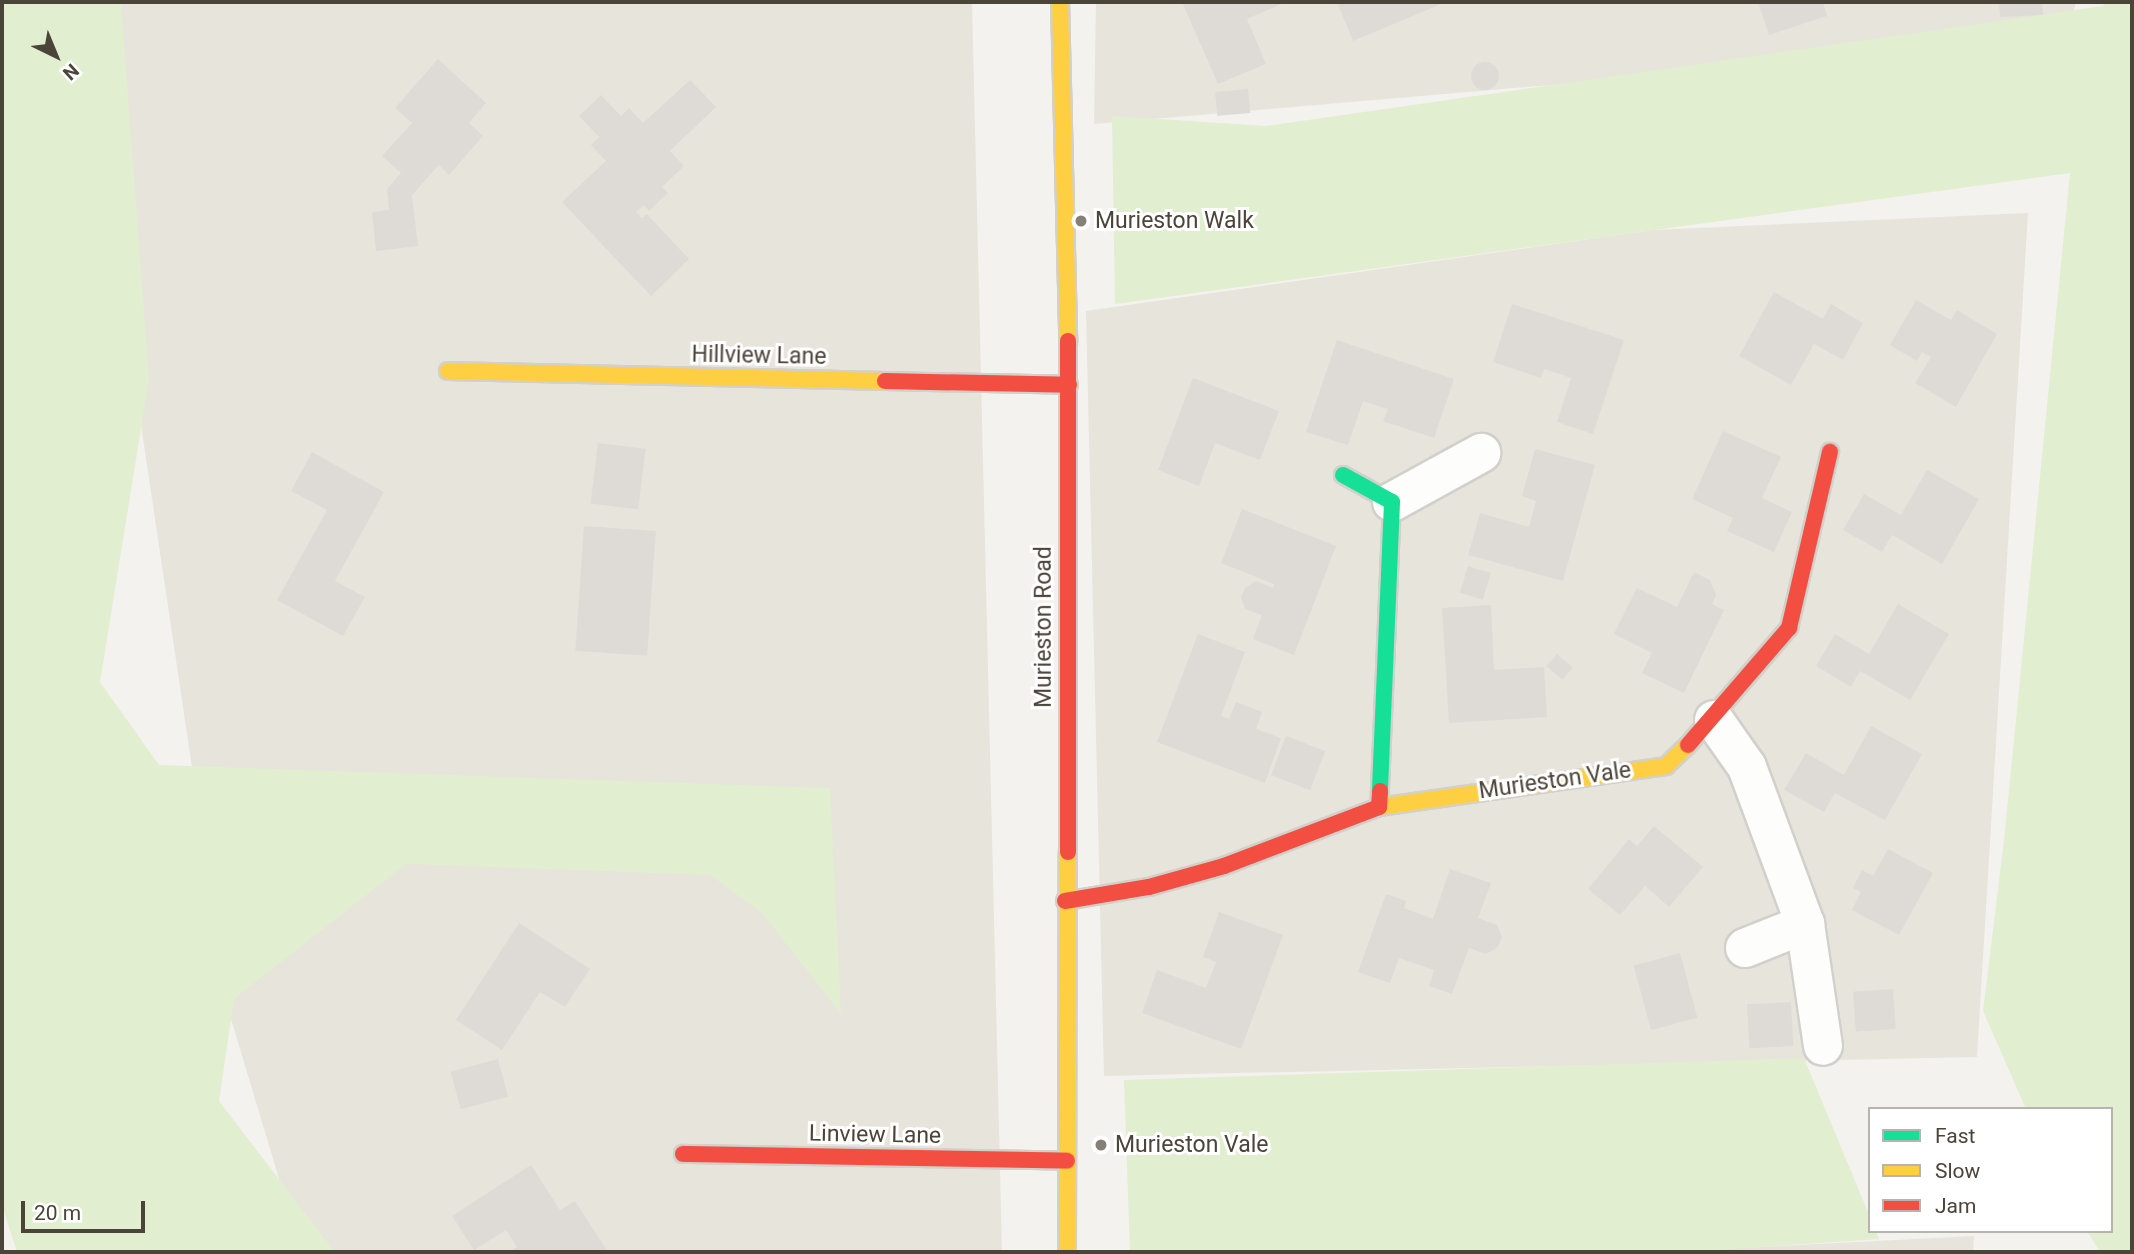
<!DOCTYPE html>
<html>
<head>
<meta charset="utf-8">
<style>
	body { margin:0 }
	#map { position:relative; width:2134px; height:1254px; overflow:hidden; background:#f4f2ee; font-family:Roboto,sans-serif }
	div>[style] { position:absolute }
	.residential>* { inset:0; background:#e7e4dc }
	.green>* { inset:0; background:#e1eecf }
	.building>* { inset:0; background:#dedbd6; transform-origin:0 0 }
	.round { border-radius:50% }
	.roads { filter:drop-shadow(2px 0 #d2d0cb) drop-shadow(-2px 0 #d2d0cb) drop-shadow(0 2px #d2d0cb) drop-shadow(0 -2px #d2d0cb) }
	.street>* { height:38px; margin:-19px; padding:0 19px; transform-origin:19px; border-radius:19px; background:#fdfdfc }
	.fast>* { height:16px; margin:-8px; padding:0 8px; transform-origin:8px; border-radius:8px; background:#16e098 }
	.slow>* { height:16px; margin:-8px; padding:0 8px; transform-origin:8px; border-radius:8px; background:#ffcf43 }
	.jam>* { height:16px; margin:-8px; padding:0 8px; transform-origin:8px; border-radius:8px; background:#f24e42 }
	.dots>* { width:19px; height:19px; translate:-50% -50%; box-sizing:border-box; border:4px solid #fff; border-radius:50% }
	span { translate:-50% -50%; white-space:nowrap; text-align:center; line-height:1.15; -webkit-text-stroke:6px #fff; paint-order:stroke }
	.poi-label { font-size:23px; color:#4b4439 }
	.left { translate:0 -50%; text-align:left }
	.street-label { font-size:23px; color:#4b4439 }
	.frame { position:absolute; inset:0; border:4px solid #4b4439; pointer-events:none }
	.legend { position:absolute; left:1868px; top:1107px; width:245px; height:126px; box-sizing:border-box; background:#fff; border:2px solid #b7b4b0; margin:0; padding:9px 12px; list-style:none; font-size:21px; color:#4b4439 }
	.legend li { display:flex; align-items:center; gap:14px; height:35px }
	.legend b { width:35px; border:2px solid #b7b4b0 }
	.north { position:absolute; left:21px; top:21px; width:70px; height:70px; -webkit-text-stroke:5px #fff; paint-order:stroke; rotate:137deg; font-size:19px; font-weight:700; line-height:28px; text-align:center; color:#4b4439 }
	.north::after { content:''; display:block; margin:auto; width:24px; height:32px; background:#4b4439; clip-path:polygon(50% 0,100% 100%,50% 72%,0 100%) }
	.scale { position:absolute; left:21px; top:1201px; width:124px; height:32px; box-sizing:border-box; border:4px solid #4b4439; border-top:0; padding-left:9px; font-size:21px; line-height:24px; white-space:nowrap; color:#4b4439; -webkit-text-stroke:5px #fff; paint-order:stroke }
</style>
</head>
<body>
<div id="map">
	<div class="residential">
		<div style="clip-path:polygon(78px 2px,972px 2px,1002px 1252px,301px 1252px,228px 1009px)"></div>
		<div style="clip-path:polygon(1096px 2px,2076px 2px,2066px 41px,1094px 124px)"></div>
		<div style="clip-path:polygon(2028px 213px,1977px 1057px,1104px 1076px,1086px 311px,1653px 230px)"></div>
		<div style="clip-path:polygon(1974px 1236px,1973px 1252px,1660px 1252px)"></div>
	</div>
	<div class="green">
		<div style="clip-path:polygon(2px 2px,121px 2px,149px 379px,100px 682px,159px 765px,830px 788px,841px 1014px,762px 913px,710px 875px,406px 864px,234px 999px,219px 1101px,335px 1252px,17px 1252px,2px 1205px)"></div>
		<div style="clip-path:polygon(2105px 2px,2132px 2px,2132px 1252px,2100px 1252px,2087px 1231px,2111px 1231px,2111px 1109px,2026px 1109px,1983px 1011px,2004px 841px,2070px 173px,1115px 304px,1112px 116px,1266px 126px,2103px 6px)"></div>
		<div style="clip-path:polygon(1804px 1058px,1870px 1217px,1870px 1231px,1876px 1231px,1879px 1239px,1685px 1252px,1130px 1252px,1124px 1080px)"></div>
	</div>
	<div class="building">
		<div style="clip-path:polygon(1182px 2px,1286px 2px,1247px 19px,1266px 64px,1218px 84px)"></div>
		<div style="clip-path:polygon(1337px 2px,1446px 2px,1353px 41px)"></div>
		<div style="clip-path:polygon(1758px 2px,1823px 2px,1827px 16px,1769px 35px)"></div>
		<div style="clip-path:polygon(1999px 2px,2042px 2px,2043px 15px,2000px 17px)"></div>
		<div style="clip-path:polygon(438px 59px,486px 103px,469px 123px,483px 136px,449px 175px,439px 165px,412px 195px,418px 246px,376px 251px,372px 212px,389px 210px,387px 189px,401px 173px,382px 156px,412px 123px,395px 108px)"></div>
		<div class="round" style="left:1471px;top:62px;width:28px;height:28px"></div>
		<div style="clip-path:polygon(690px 80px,716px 107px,670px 151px,684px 166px,662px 187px,668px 193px,649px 211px,644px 205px,636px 212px,642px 218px,647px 214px,689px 259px,651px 296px,562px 202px,606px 161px,591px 145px,599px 137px,579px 116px,601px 95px,621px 116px,629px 108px,643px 123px)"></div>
		<div style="left:1248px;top:89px;width:24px;height:33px;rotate:85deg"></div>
		<div style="clip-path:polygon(1774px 292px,1823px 319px,1831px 304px,1863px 323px,1843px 360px,1814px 344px,1791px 385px,1739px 356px)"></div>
		<div style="clip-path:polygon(1916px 300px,1951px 320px,1957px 310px,1997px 334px,1956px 407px,1915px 383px,1931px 357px,1922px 352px,1917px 361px,1890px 345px)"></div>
		<div style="clip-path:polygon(1512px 304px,1624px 340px,1593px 434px,1557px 422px,1571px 378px,1544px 369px,1541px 378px,1493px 362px)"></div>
		<div style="clip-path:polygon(1337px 340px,1454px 379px,1434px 438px,1383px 421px,1388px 409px,1363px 401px,1348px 445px,1306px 432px)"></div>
		<div style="clip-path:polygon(1193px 378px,1279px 411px,1260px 460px,1215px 443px,1199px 486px,1158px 470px)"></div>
		<div style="clip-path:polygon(1723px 431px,1781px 457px,1762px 498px,1792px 512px,1774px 552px,1727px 531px,1733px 518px,1692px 499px)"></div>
		<div style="left:598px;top:443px;width:48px;height:61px;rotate:7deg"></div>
		<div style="clip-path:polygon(1535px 449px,1595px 465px,1563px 581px,1468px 555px,1480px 513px,1529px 527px,1536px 501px,1522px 496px)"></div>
		<div style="clip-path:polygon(312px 452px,384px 492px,335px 581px,365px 597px,343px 636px,277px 600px,327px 510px,291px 491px)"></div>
		<div style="clip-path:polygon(1927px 470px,1979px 499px,1942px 564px,1892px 535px,1882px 552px,1843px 530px,1864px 494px,1901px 515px)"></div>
		<div style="clip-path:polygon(1242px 509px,1336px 546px,1294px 655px,1253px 639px,1262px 615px,1245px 609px,1241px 597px,1245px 588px,1256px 581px,1273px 588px,1274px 584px,1221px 563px)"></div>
		<div style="left:584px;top:526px;width:72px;height:125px;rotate:4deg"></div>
		<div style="left:1468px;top:566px;width:24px;height:28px;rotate:17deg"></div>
		<div style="clip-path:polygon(1694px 572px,1710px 580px,1716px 595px,1712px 604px,1724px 610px,1684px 693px,1642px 673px,1652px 653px,1614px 634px,1637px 588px,1677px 607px)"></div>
		<div style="clip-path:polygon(1898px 604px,1949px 634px,1910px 700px,1860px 671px,1851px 687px,1816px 666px,1835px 634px,1869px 654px)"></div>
		<div style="clip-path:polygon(1491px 605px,1494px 670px,1544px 667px,1547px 717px,1449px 723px,1442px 608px)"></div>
		<div style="clip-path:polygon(1198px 634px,1245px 652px,1221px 716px,1229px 719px,1236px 702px,1262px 712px,1256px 729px,1281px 738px,1265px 783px,1157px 742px)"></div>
		<div style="left:1557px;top:654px;width:21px;height:16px;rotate:41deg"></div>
		<div style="clip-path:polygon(1871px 726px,1922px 754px,1885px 820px,1835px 793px,1824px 812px,1784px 790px,1806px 753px,1844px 775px)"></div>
		<div style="left:1286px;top:736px;width:42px;height:42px;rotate:21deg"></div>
		<div style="clip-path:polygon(1654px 826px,1703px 867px,1669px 907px,1645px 886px,1620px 915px,1588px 889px,1629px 839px,1637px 846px)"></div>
		<div style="clip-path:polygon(1888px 849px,1933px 873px,1899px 935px,1852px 910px,1861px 892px,1853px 888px,1862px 870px,1873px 876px)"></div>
		<div style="clip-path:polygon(1450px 869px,1491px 883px,1478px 918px,1497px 925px,1502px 937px,1498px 947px,1486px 954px,1469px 948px,1452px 994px,1429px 986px,1434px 970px,1399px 958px,1390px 983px,1358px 972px,1386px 894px,1406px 901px,1404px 908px,1433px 919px)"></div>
		<div style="clip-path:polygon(1219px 912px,1283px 935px,1241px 1049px,1142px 1013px,1157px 970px,1206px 988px,1216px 962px,1203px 957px)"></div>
		<div style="clip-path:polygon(519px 923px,590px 969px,565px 1007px,540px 992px,502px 1050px,456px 1020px)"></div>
		<div style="left:1680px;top:953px;width:67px;height:48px;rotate:75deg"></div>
		<div style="left:1893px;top:989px;width:40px;height:40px;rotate:86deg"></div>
		<div style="left:1791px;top:1002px;width:44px;height:44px;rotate:87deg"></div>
		<div style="left:498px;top:1059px;width:39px;height:49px;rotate:75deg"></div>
		<div style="clip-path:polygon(531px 1165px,560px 1210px,575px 1201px,608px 1252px,509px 1252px,517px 1247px,506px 1230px,474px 1250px,452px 1216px)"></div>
	</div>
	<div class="roads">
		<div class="street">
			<div style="left:1392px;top:502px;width:102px;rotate:-28.8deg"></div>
			<div style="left:1714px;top:720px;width:57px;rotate:54.9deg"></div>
			<div style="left:1747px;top:767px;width:167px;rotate:69.7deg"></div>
			<div style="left:1805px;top:924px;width:123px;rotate:81.6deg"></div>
			<div style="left:1745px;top:948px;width:65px;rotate:-21.8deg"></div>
		</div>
		<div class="fast">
			<div style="left:1343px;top:475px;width:56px;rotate:28.9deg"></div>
			<div style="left:1392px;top:502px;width:289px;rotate:92.4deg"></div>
		</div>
		<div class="slow">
			<div style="left:1060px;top:2px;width:339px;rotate:88.6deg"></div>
			<div style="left:448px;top:371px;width:437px;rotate:1.3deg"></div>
			<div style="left:1379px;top:807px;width:290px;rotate:-8.1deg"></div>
			<div style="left:1666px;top:766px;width:30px;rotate:-44deg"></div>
			<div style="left:1067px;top:1252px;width:400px;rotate:-89.9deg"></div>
		</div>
		<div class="jam">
			<div style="left:885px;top:381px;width:184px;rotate:1.2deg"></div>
			<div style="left:1688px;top:745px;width:155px;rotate:-49.2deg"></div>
			<div style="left:1789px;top:628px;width:181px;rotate:-76.9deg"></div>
			<div style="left:1068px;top:852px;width:511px;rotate:-90deg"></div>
			<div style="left:1065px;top:901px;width:85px;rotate:-9.5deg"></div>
			<div style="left:1149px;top:887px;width:78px;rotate:-15.6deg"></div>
			<div style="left:1224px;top:866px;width:166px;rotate:-20.8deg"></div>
			<div style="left:1379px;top:807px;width:16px;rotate:-86deg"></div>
			<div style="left:683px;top:1154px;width:384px;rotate:1deg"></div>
		</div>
	</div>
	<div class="dots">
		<div style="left:1081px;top:221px;background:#868178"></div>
		<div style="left:1101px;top:1145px;background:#868178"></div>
	</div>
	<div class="poi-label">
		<span class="left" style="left:1095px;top:221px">Murieston Walk</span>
		<span class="left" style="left:1115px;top:1145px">Murieston Vale</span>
	</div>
	<div class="street-label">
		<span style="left:759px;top:356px;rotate:1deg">Hillview Lane</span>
		<span style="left:1044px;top:627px;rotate:-90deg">Murieston Road</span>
		<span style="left:1555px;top:781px;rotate:-8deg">Murieston Vale</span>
		<span style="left:875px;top:1135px;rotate:1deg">Linview Lane</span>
	</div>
	<div class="frame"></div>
	<ul class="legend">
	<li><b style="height:9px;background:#16e098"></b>Fast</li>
	<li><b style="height:9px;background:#ffcf43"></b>Slow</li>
	<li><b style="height:9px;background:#f24e42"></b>Jam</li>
	</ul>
	<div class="north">N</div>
	<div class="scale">20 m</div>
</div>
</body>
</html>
